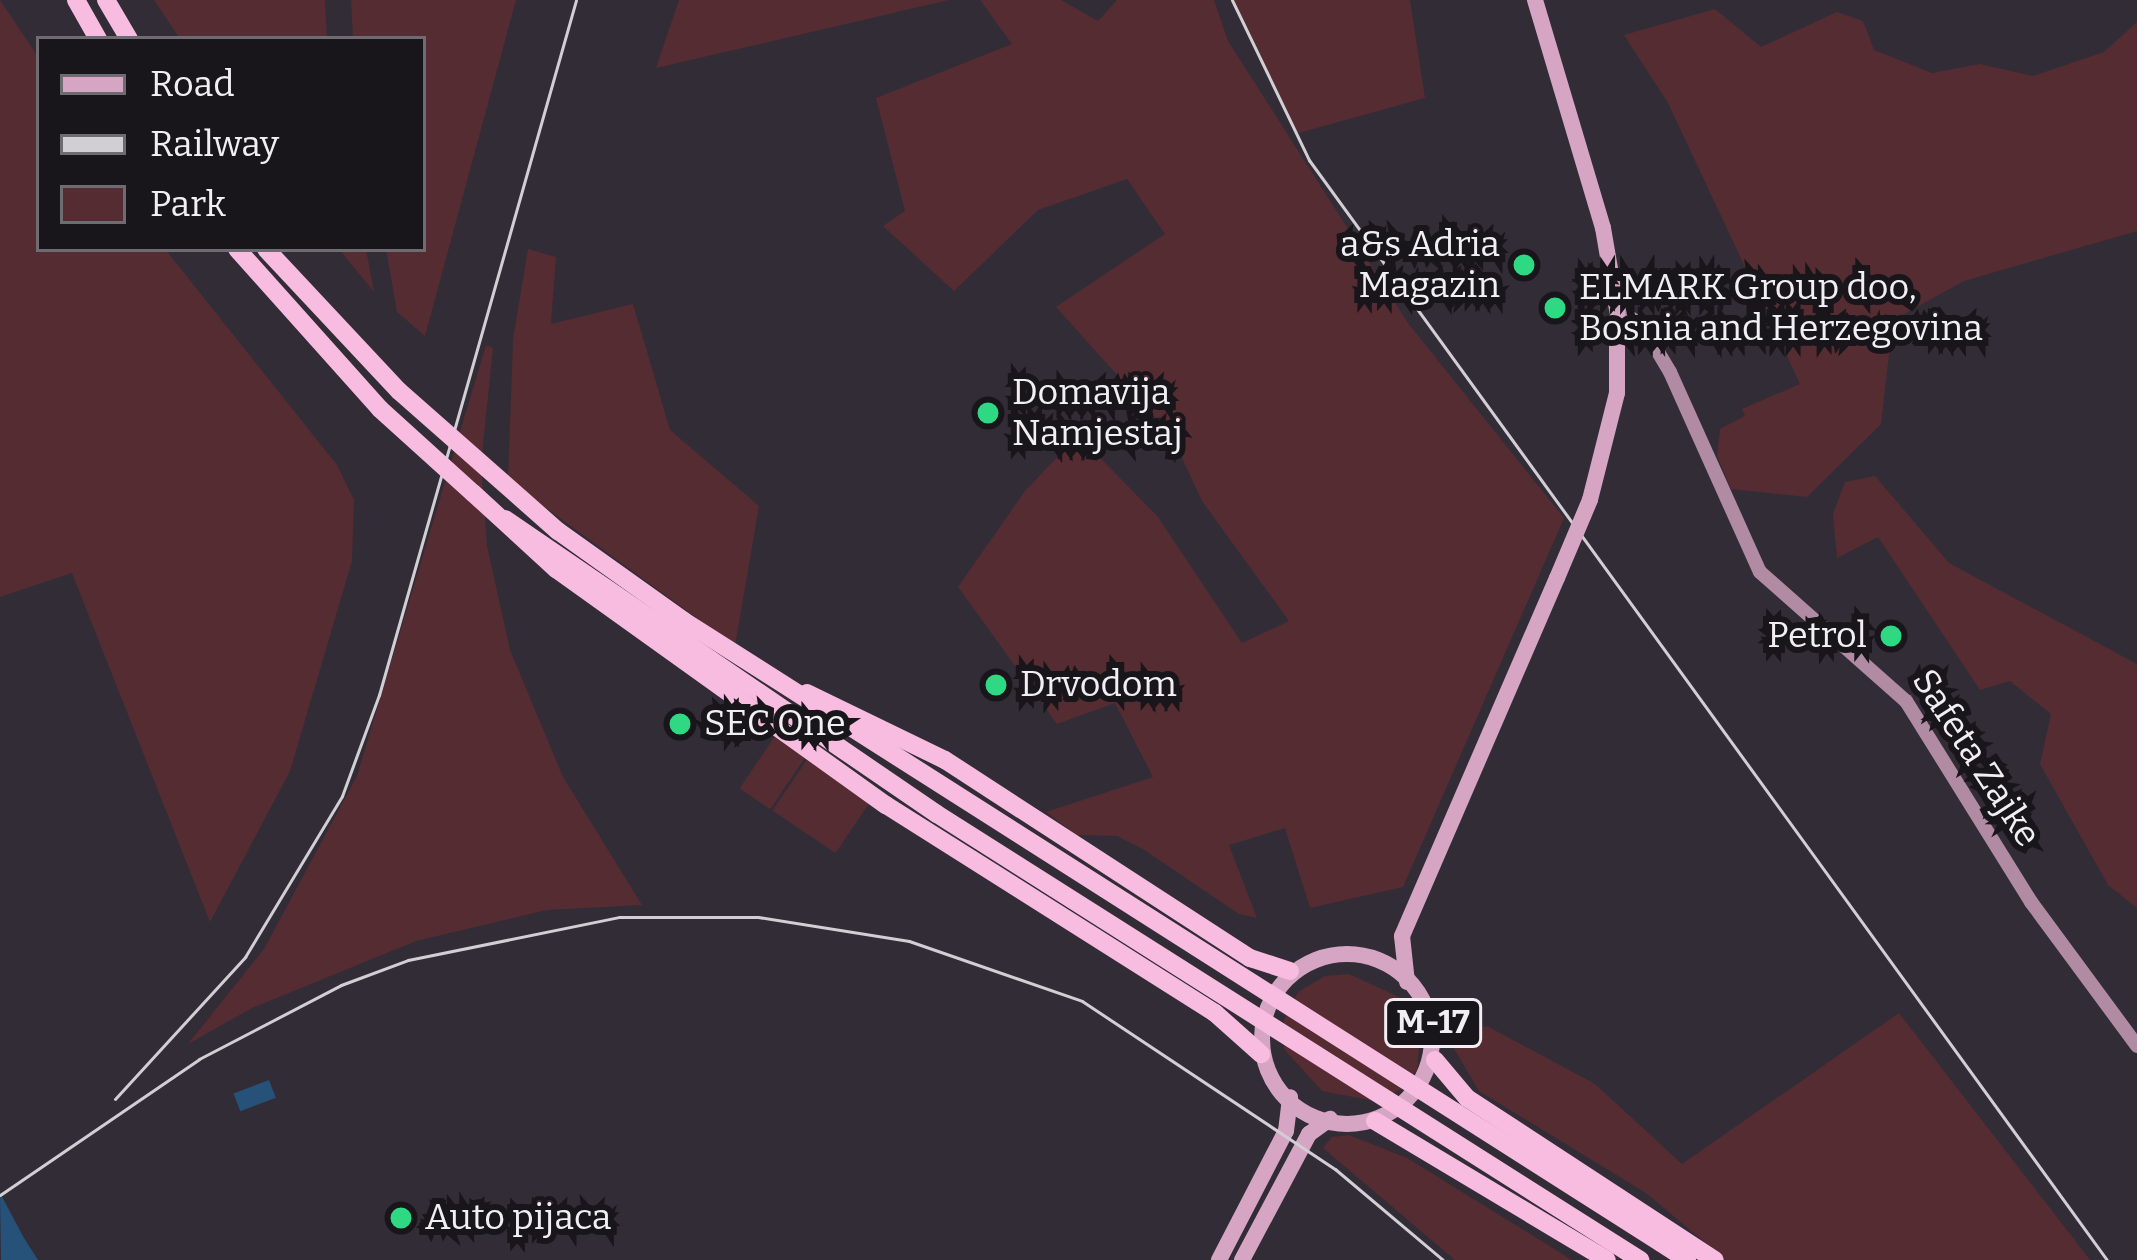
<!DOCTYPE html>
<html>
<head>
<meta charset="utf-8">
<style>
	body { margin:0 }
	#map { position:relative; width:2137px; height:1260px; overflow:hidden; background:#322c36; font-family:Bitter,serif }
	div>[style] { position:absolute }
	.green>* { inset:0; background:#552c32; transform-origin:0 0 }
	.water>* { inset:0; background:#265279; transform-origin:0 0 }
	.secondary>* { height:14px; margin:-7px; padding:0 7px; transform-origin:7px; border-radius:7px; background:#b18ba3 }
	.primary>* { height:16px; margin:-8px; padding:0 8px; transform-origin:8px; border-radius:8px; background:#d6a5c3 }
	.primary>.ring { margin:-8px; padding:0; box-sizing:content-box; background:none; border:16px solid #d6a5c3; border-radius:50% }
	.motorway>* { height:18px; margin:-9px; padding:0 9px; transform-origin:9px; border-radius:9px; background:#f7bce0 }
	.rail>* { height:3px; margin:-1.5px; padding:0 1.5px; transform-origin:1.5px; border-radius:1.5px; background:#d1ced4 }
	.primary-bridge>* { height:16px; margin:-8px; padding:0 8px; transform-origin:8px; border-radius:8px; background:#d6a5c3 }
	.motorway-bridge>* { height:18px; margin:-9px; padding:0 9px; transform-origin:9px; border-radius:9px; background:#f7bce0 }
	.dots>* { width:33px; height:33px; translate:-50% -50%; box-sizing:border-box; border:6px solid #18161a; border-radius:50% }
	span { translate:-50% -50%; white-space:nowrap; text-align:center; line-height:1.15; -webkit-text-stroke:12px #18161a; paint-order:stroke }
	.shield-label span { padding:3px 9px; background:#18161a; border:3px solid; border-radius:9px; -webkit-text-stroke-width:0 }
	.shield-label { font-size:33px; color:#f1eef4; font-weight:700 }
	.poi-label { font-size:36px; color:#f1eef4 }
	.right { translate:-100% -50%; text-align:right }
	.left { translate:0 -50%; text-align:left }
	.street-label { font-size:36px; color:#f1eef4 }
	.legend { position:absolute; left:36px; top:36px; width:390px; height:216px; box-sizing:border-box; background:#18161a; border:3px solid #6f6c71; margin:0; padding:15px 21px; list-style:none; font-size:36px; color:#f1eef4 }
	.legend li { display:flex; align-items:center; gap:24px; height:60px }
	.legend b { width:60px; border:3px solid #6f6c71 }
</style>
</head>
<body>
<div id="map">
	<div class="green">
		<div style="clip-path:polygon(0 0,39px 58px,39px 249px,165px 249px,337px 465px,354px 500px,352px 561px,290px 771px,210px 922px,72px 573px,0 597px)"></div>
		<div style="clip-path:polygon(154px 0,325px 0,327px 39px,180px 39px)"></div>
		<div style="clip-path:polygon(351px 0,516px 0,425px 336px,397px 312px,386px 249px,423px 249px,423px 39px,353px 39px)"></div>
		<div style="clip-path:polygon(679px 0,949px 0,656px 68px)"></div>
		<div style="clip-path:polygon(980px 0,1061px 0,1098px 21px,1117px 0,1214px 0,1228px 41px,1408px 323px,1564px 518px,1403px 887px,1310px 908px,1285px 828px,1229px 845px,1257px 918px,1239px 914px,1143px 849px,1117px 836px,1077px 835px,1046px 812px,1153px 777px,1115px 703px,1057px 724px,958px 587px,1025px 491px,1078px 435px,1158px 517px,1242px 643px,1289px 621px,1202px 501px,1172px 436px,1056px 307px,1165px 234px,1127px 179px,1038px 210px,954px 291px,883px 226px,905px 211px,876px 98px,1012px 44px)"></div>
		<div style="clip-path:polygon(1233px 0,1410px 0,1425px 98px,1295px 134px)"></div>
		<div style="clip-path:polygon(1715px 9px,1761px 47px,1837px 12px,1863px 21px,1874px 50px,1932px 73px,1980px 64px,2033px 76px,2104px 52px,2137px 22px,2137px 231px,1964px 281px,1893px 320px,1881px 424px,1807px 497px,1731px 489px,1717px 456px,1720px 429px,1745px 416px,1742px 409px,1800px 384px,1668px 103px,1624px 35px)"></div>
		<div style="clip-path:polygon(339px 249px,366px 249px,374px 292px)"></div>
		<div style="clip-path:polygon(528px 249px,556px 257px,551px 324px,633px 304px,670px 430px,759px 506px,735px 646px,508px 480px,513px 339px)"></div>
		<div style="clip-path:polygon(486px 345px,493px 348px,481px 464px,487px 546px,510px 650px,563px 777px,642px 905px,547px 910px,416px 941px,252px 1008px,188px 1044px,264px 949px,357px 776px)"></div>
		<div style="clip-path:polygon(1875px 476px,1949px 563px,2137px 664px,2137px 908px,2108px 885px,2040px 764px,2051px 714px,2010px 681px,1980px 690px,1878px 537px,1837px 558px,1833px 514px,1845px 482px)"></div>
		<div style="left:777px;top:733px;width:37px;height:67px;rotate:34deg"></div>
		<div style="left:810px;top:755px;width:76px;height:67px;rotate:34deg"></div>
		<div style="clip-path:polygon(1349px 974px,1399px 997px,1421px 1027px,1417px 1070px,1400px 1090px,1374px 1101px,1322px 1091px,1284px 1049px,1284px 1020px,1298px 992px,1325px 976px)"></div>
		<div style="clip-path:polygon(1899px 1013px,2090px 1260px,1726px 1260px,1646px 1193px,1479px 1091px,1453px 1047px,1463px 1031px,1487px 1026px,1595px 1084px,1682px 1164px)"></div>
		<div style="clip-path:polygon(1349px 1135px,1407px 1158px,1572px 1260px,1455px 1260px,1323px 1148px,1332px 1137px)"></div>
	</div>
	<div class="water">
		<div style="left:269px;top:1080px;width:19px;height:38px;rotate:69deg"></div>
		<div style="clip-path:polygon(0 1193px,24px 1238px,38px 1260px,1px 1260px)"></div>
	</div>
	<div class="secondary">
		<div style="left:1617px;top:309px;width:30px;rotate:33deg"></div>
		<div style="left:1642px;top:325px;width:55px;rotate:59.2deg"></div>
		<div style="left:1670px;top:372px;width:219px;rotate:65.8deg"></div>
		<div style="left:1760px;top:572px;width:195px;rotate:41.5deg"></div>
		<div style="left:1906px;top:701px;width:237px;rotate:58.1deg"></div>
		<div style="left:2031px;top:902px;width:179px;rotate:53.6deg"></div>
	</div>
	<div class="primary">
		<div style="left:1535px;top:0;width:238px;rotate:73.4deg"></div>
		<div style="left:1603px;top:228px;width:82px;rotate:80.2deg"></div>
		<div style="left:1617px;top:309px;width:84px;rotate:90deg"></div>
		<div style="left:1617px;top:393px;width:110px;rotate:104.2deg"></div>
		<div class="ring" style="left:1262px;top:954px;width:154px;height:154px"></div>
		<div style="left:1407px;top:982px;width:46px;rotate:-96.2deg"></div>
		<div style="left:1402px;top:936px;width:390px;rotate:-66.6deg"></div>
		<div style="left:1219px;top:1260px;width:145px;rotate:-62.6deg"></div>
		<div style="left:1286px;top:1131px;width:34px;rotate:-83deg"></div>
		<div style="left:1242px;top:1260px;width:143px;rotate:-62deg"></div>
		<div style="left:1309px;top:1134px;width:26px;rotate:-36deg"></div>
	</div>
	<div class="motorway">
		<div style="left:76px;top:0;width:45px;rotate:60.6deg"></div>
		<div style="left:106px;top:0;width:45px;rotate:59.5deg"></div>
		<div style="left:237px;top:249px;width:215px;rotate:48.2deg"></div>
		<div style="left:266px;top:249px;width:195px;rotate:46.9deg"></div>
		<div style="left:473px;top:493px;width:113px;rotate:42.5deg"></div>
		<div style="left:556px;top:569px;width:406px;rotate:35.6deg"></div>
		<div style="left:886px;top:805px;width:389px;rotate:32.3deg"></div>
		<div style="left:1215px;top:1013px;width:62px;rotate:41.7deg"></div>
		<div style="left:807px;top:693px;width:153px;rotate:25.9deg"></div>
		<div style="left:945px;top:760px;width:364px;rotate:33deg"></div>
		<div style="left:1250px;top:958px;width:42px;rotate:18deg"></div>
		<div style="left:1435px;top:1060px;width:50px;rotate:49.9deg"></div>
		<div style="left:1467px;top:1098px;width:296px;rotate:33.2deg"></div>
		<div style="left:1375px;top:1121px;width:270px;rotate:30.9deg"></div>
		<div style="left:1661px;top:1243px;width:31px;rotate:33deg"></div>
	</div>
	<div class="rail">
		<div style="left:1232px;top:0;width:178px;rotate:64.3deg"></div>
		<div style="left:1309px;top:160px;width:1359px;rotate:54.04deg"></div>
		<div style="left:115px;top:1099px;width:193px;rotate:-47.5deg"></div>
		<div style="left:245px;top:957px;width:188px;rotate:-58.9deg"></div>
		<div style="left:342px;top:796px;width:108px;rotate:-69.9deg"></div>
		<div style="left:379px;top:695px;width:722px;rotate:-74.17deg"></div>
		<div style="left:0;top:1195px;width:241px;rotate:-34.3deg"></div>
		<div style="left:199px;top:1059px;width:160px;rotate:-27.5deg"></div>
		<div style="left:341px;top:985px;width:72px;rotate:-20.5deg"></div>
		<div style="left:408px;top:960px;width:215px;rotate:-11.5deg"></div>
		<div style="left:619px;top:917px;width:139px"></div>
		<div style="left:758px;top:917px;width:153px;rotate:9deg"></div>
		<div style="left:909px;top:941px;width:183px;rotate:19.1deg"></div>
		<div style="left:1082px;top:1001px;width:304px;rotate:33.6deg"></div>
		<div style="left:1335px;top:1169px;width:141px;rotate:40.1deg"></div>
	</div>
	<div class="primary-bridge">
		<div style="left:1557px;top:578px;width:85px;rotate:-67.1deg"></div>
	</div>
	<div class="motorway-bridge">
		<div style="left:399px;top:391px;width:212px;rotate:41.4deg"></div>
		<div style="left:558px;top:531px;width:155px;rotate:35.5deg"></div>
		<div style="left:684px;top:621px;width:1158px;rotate:32.48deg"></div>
		<div style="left:380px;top:409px;width:125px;rotate:42.1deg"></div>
		<div style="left:505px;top:519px;width:523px;rotate:34.33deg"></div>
		<div style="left:937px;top:814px;width:833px;rotate:32.39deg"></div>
	</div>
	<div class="dots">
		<div style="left:1524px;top:265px;background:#2fd883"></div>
		<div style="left:1555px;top:308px;background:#2fd883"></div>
		<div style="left:988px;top:413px;background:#2fd883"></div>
		<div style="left:1891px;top:636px;background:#2fd883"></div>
		<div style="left:996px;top:685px;background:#2fd883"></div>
		<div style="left:680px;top:724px;background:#2fd883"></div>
		<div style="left:401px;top:1218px;background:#2fd883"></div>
	</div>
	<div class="shield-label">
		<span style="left:1433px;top:1023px">M-17</span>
	</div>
	<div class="poi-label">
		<span class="right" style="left:1500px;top:265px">a&amp;s Adria<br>Magazin</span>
		<span class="left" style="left:1579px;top:308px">ELMARK Group doo,<br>Bosnia and Herzegovina</span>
		<span class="left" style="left:1012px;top:413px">Domavija<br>Namjestaj</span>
		<span class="right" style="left:1867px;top:636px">Petrol</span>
		<span class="left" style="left:1020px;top:685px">Drvodom</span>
		<span class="left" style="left:704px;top:724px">SEC One</span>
		<span class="left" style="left:425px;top:1218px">Auto pijaca</span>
	</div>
	<div class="street-label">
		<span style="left:1976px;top:758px;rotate:57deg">Safeta Zajke</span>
	</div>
	<ul class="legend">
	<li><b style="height:15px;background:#d6a5c3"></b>Road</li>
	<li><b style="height:15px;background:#d1ced4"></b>Railway</li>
	<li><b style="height:33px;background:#552c32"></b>Park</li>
	</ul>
</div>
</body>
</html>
